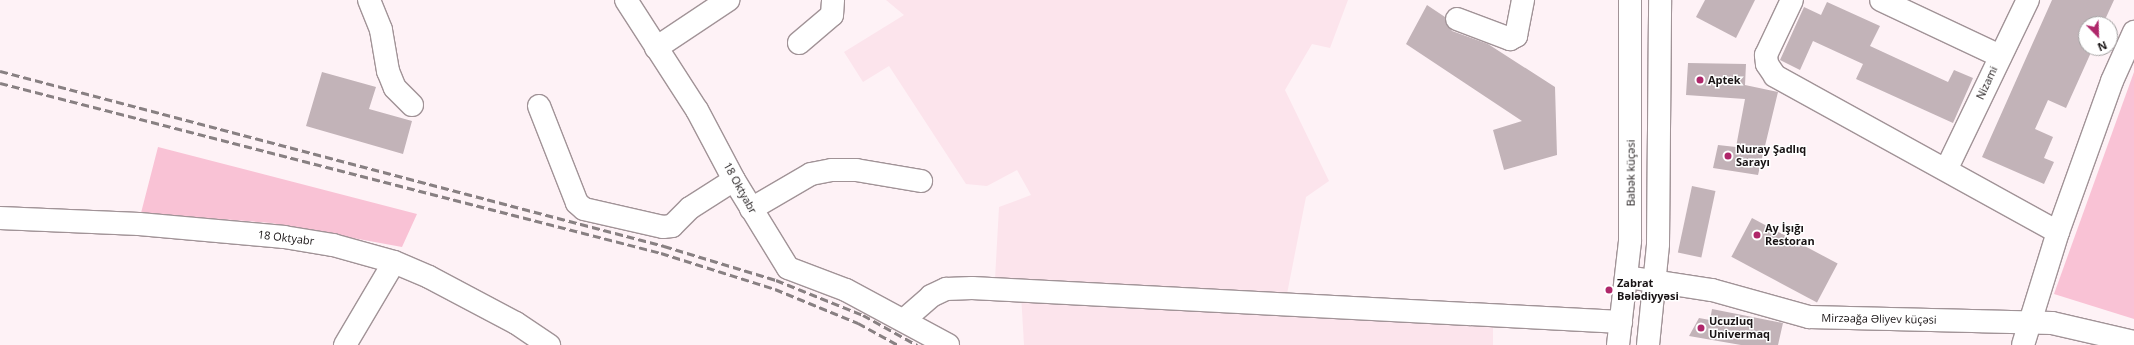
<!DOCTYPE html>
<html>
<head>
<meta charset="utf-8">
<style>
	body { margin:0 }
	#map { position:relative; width:2134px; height:345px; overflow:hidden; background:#fef2f6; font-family:"Open Sans",sans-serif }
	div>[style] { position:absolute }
	.built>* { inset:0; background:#fce4ec }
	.green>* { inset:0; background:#f9c2d5 }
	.building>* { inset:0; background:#c2b3b8; transform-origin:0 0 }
	.roads { filter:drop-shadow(1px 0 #a19397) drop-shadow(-1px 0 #a19397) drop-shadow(0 1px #a19397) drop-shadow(0 -1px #a19397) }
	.minor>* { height:22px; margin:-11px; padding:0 11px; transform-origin:11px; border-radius:11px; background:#fff }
	.major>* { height:22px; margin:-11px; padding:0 11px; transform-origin:11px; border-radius:11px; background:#fff }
	.rail>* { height:3px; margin-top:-1.5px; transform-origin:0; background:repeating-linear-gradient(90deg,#888082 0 8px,transparent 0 12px) }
	.dots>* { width:11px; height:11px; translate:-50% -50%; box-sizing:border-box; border:2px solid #fff; border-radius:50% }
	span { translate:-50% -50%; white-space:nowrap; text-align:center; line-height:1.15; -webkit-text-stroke:3px #fff; paint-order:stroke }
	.poi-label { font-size:11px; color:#191415; font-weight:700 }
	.left { translate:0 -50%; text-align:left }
	.street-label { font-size:11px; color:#191415 }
	.north { position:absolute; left:2078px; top:16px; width:40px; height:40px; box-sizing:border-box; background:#fff; border:1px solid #a3a1a1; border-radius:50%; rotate:157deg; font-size:11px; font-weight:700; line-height:16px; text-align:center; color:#191415 }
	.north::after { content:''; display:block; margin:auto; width:14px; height:18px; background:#af276a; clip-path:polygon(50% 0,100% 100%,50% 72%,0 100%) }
</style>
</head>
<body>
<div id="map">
	<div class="built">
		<div style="clip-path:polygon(886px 0,1348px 0,1330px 48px,1312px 44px,1285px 90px,1329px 181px,1306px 197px,1287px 294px,995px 279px,999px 207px,1031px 195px,1017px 170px,987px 186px,966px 184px,889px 66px,863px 82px,844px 52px,904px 15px)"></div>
		<div style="clip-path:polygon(1021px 294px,1493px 326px,1493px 345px,1024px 345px)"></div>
	</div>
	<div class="green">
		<div style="clip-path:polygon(2134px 72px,2134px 319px,2054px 294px)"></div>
		<div style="clip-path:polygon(158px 147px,417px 214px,402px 247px,271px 223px,141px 213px)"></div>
	</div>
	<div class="building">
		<div style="clip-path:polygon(1705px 0,1755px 0,1736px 38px,1696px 17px)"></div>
		<div style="clip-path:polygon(2052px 0,2114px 0,2103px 24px,2086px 24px,2086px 48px,2093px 48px,2066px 108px,2048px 100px,2035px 129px,2053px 137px,2044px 158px,2054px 162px,2044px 184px,1982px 157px)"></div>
		<div style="clip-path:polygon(1827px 2px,1880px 26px,1870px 46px,1948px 82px,1954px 70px,1973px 78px,1953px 123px,1856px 79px,1863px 64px,1813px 41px,1800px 70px,1780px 60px,1804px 7px,1821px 15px)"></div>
		<div style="clip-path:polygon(1427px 5px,1445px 17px,1452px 31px,1488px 44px,1555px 87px,1557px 155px,1504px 170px,1493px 130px,1522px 121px,1406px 44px)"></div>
		<div style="clip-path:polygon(1688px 63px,1746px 64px,1745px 85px,1778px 92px,1758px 175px,1713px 168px,1718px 145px,1736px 147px,1745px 99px,1686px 95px)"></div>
		<div style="clip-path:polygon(322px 72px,376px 87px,369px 109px,412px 121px,403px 154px,306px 126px)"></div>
		<div style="left:1692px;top:186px;width:24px;height:68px;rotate:12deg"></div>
		<div style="left:1752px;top:218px;width:97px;height:44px;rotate:28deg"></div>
		<div style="clip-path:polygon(1712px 309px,1783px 323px,1778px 345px,1741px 345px,1689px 336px,1699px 318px,1710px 320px)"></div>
	</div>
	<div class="roads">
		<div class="minor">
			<div style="left:369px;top:0;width:32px;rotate:68deg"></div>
			<div style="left:381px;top:30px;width:42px;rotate:80.3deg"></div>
			<div style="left:388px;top:71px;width:18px;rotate:68deg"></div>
			<div style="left:395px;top:88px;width:24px;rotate:45deg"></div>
			<div style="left:626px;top:0;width:131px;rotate:57.2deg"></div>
			<div style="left:697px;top:110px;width:79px;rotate:62.1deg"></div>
			<div style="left:734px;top:180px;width:103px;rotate:58.5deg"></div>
			<div style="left:788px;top:268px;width:62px;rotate:20.8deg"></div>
			<div style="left:846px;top:290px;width:116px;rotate:28.3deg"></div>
			<div style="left:1792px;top:0;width:61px;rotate:115.3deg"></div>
			<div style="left:1766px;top:55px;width:9px;rotate:84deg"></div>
			<div style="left:1767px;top:64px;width:14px;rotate:56deg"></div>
			<div style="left:1775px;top:76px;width:323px;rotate:28.9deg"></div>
			<div style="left:1881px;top:0;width:132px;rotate:25.2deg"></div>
			<div style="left:1457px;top:19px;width:57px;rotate:20.7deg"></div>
			<div style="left:1510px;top:39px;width:7px;rotate:-27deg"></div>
			<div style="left:1516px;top:36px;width:37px;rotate:-79deg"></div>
			<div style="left:799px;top:43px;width:43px;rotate:-40.3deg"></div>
			<div style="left:832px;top:15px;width:15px;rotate:-86deg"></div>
			<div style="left:656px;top:48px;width:87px;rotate:-33.7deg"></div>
			<div style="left:539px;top:106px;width:104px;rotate:68.6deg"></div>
			<div style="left:577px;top:203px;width:9px;rotate:41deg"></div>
			<div style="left:584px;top:209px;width:81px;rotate:12.8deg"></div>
			<div style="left:663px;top:227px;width:9px;rotate:-6deg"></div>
			<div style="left:672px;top:226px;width:25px;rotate:-45deg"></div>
			<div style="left:690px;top:208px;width:52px;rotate:-32.5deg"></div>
			<div style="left:1947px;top:168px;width:187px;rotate:-64.3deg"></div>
			<div style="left:751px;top:209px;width:69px;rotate:-30.3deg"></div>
			<div style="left:811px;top:174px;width:21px;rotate:-11deg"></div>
			<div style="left:832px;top:170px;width:24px"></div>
			<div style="left:856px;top:170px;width:66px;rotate:9.6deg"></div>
			<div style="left:0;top:218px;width:139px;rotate:2.5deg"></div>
			<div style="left:139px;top:224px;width:146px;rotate:5.1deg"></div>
			<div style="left:284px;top:237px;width:50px;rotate:9.3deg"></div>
			<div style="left:333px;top:245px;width:63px;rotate:15.6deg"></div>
			<div style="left:394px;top:262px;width:38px;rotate:23deg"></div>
			<div style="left:429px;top:277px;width:98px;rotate:27.9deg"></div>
			<div style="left:516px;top:323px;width:40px;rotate:34deg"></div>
			<div style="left:1627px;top:277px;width:86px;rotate:8.7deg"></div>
			<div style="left:1712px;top:290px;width:101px;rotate:15.6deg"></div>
			<div style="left:1809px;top:317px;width:243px;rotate:1.4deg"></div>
			<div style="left:2052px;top:323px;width:84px;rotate:13deg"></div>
			<div style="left:905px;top:319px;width:35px;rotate:-41deg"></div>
			<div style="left:931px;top:296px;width:17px;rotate:-25deg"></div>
			<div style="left:946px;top:289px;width:26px;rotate:-2deg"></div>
			<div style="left:972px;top:288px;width:650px;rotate:3deg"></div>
			<div style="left:345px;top:345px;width:96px;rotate:-59.4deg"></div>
			<div style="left:2023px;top:345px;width:118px;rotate:-72.8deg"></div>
			<div style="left:2058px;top:232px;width:160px;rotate:-70.3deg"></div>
			<div style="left:2112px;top:81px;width:54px;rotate:-65.8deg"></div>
		</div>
		<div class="major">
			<div style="left:1618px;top:345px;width:105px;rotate:-83.4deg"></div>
			<div style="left:1630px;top:241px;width:241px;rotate:-90deg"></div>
			<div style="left:1648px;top:345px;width:101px;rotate:-84.3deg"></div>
			<div style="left:1658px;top:244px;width:244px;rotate:-89.5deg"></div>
		</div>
	</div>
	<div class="rail">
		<div style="left:0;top:71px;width:687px;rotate:14.76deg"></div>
		<div style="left:664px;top:246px;width:117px;rotate:16.9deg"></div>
		<div style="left:776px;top:280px;width:94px;rotate:21.9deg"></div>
		<div style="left:863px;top:315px;width:62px;rotate:29.1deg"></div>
		<div style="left:0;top:83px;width:683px;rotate:14.42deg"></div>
		<div style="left:661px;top:253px;width:120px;rotate:17.5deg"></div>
		<div style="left:775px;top:289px;width:90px;rotate:22.3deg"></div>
		<div style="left:858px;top:323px;width:46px;rotate:28.8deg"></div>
	</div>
	<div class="dots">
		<div style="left:1700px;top:80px;background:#af276a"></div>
		<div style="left:1728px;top:156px;background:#af276a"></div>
		<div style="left:1757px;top:235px;background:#af276a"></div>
		<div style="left:1609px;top:290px;background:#af276a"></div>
		<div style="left:1701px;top:328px;background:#af276a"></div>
	</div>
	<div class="poi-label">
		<span class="left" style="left:1708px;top:80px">Aptek</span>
		<span class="left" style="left:1736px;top:156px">Nuray Şadlıq<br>Sarayı</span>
		<span class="left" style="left:1765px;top:235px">Ay İşığı<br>Restoran</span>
		<span class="left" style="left:1617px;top:290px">Zabrat<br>Bәlәdiyyәsi</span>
		<span class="left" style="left:1709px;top:328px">Ucuzluq<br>Univermaq</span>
	</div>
	<div class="street-label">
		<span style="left:1987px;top:83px;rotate:-65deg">Nizami</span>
		<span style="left:1631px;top:173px;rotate:-90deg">Babək küçəsi</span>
		<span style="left:740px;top:188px;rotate:61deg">18 Oktyabr</span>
		<span style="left:286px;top:238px;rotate:7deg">18 Oktyabr</span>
		<span style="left:1879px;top:319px;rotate:1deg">Mirzəağa Əliyev küçəsi</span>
	</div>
	<div class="north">N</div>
</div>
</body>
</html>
